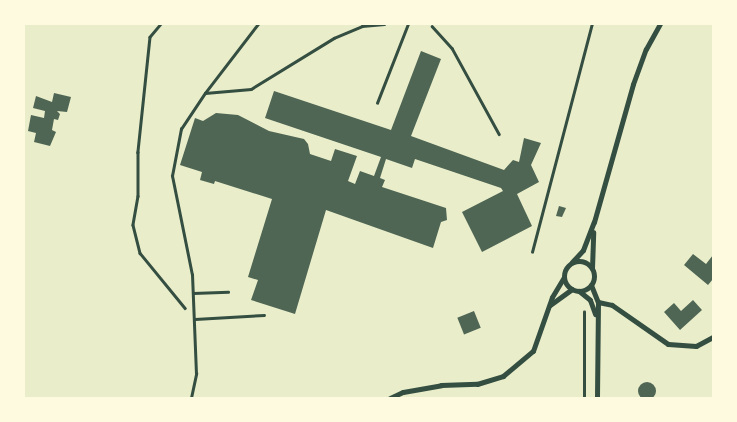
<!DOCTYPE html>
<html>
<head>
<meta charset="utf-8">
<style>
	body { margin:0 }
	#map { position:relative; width:737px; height:422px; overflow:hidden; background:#e9edc9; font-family:Georgia,serif }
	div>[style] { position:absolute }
	.building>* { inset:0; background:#4f6655; transform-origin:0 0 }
	.round { border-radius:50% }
	.path>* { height:2.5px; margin:-1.25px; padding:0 1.25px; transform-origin:1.25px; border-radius:1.25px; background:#344e41 }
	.service>* { height:2.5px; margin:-1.25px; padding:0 1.25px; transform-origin:1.25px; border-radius:1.25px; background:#344e41 }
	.minor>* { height:5px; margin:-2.5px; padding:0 2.5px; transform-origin:2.5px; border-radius:2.5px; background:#344e41 }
	.minor>.ring { margin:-2.5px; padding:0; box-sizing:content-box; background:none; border:5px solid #344e41; border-radius:50% }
	span { translate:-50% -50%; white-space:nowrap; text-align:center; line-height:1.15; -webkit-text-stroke:5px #fefae0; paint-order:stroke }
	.frame { position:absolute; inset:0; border:25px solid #fefae0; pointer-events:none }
</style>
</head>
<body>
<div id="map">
	<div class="building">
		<div style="clip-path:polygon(421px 51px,441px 59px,411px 136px,504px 170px,513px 160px,519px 162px,524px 138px,541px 143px,531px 165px,539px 182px,517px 194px,532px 226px,482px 252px,462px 212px,503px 191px,501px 188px,415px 159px,412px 168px,386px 159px,380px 178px,385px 180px,382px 187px,446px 208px,447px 220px,441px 222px,433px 248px,326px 210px,295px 314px,251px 300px,258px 280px,248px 277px,272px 199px,215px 181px,214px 184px,200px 180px,202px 172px,180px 165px,195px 118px,203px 121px,216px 113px,238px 115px,269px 131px,304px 139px,308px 144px,310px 154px,331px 161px,335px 149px,357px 156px,348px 181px,355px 184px,360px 171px,374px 176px,381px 157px,265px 118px,274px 91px,391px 130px)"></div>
		<div style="clip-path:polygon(54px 93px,71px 97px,67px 112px,57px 111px,60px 114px,58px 120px,54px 119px,52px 130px,56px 132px,50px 146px,34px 142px,36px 133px,28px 131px,31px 115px,44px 118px,45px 111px,33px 108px,36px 96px,52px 102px)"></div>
		<div style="clip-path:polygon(559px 206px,566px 208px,562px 217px,556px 216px)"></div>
		<div style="clip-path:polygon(693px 254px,706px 264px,713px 255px,713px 279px,708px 285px,684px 265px)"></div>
		<div style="clip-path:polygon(693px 300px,702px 310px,680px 330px,664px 312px,674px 303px,681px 311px)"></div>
		<div style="left:474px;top:311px;width:18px;height:18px;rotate:68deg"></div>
		<div class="round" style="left:638px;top:382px;width:18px;height:18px"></div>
	</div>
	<div class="path">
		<div style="left:161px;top:24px;width:17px;rotate:130deg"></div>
		<div style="left:150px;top:37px;width:116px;rotate:96deg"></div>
		<div style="left:138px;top:152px;width:44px;rotate:90deg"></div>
		<div style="left:138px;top:196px;width:29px;rotate:100deg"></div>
		<div style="left:133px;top:225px;width:29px;rotate:76deg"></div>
		<div style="left:140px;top:253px;width:71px;rotate:50.7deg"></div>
		<div style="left:584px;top:398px;width:86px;rotate:-90deg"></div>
	</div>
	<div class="service">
		<div style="left:417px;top:24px;width:15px"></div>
		<div style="left:432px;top:26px;width:30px;rotate:48deg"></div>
		<div style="left:452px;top:48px;width:98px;rotate:61.3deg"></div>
		<div style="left:205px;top:93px;width:87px;rotate:-52.5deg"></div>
		<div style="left:377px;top:103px;width:85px;rotate:-68.6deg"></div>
		<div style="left:532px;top:252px;width:236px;rotate:-75.3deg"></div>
		<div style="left:193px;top:293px;width:35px;rotate:-2deg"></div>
		<div style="left:195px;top:319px;width:69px;rotate:-3.3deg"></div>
		<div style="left:191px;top:398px;width:25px;rotate:-78deg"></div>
		<div style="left:196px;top:374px;width:99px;rotate:-92.3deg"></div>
		<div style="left:192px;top:275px;width:101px;rotate:-101.4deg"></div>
		<div style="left:172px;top:176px;width:48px;rotate:-79.2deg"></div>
		<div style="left:181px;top:129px;width:43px;rotate:-56.3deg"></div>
		<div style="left:205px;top:93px;width:46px;rotate:-5deg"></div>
		<div style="left:251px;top:89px;width:97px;rotate:-31.6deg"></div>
		<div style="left:334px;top:38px;width:30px;rotate:-23deg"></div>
		<div style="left:362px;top:26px;width:22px;rotate:-5deg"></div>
	</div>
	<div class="minor">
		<div class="ring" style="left:564px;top:261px;width:25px;height:25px"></div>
		<div style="left:572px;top:262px;width:16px;rotate:-47deg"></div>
		<div style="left:583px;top:250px;width:30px;rotate:-69deg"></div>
		<div style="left:594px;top:222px;width:143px;rotate:-74.2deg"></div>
		<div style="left:633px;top:84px;width:37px;rotate:-70deg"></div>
		<div style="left:646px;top:49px;width:29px;rotate:-61deg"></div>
		<div style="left:592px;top:268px;width:36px;rotate:-88deg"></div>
		<div style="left:591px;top:285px;width:18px;rotate:68deg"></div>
		<div style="left:598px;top:302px;width:96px;rotate:90.6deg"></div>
		<div style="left:579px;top:291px;width:14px;rotate:39deg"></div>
		<div style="left:590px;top:300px;width:15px;rotate:70deg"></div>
		<div style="left:598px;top:302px;width:14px;rotate:12deg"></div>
		<div style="left:612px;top:305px;width:68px;rotate:34.9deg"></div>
		<div style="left:668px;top:344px;width:28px;rotate:4deg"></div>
		<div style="left:696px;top:346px;width:19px;rotate:-28deg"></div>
		<div style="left:550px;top:305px;width:27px;rotate:-36deg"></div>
		<div style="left:390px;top:398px;width:14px;rotate:-25deg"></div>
		<div style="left:403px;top:392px;width:39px;rotate:-10deg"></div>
		<div style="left:441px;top:385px;width:36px;rotate:-2deg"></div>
		<div style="left:477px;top:384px;width:27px;rotate:-17deg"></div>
		<div style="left:503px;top:376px;width:39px;rotate:-40deg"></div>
		<div style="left:533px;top:351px;width:57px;rotate:-70.6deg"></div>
		<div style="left:552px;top:297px;width:23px;rotate:-59deg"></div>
	</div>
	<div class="frame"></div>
</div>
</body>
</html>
